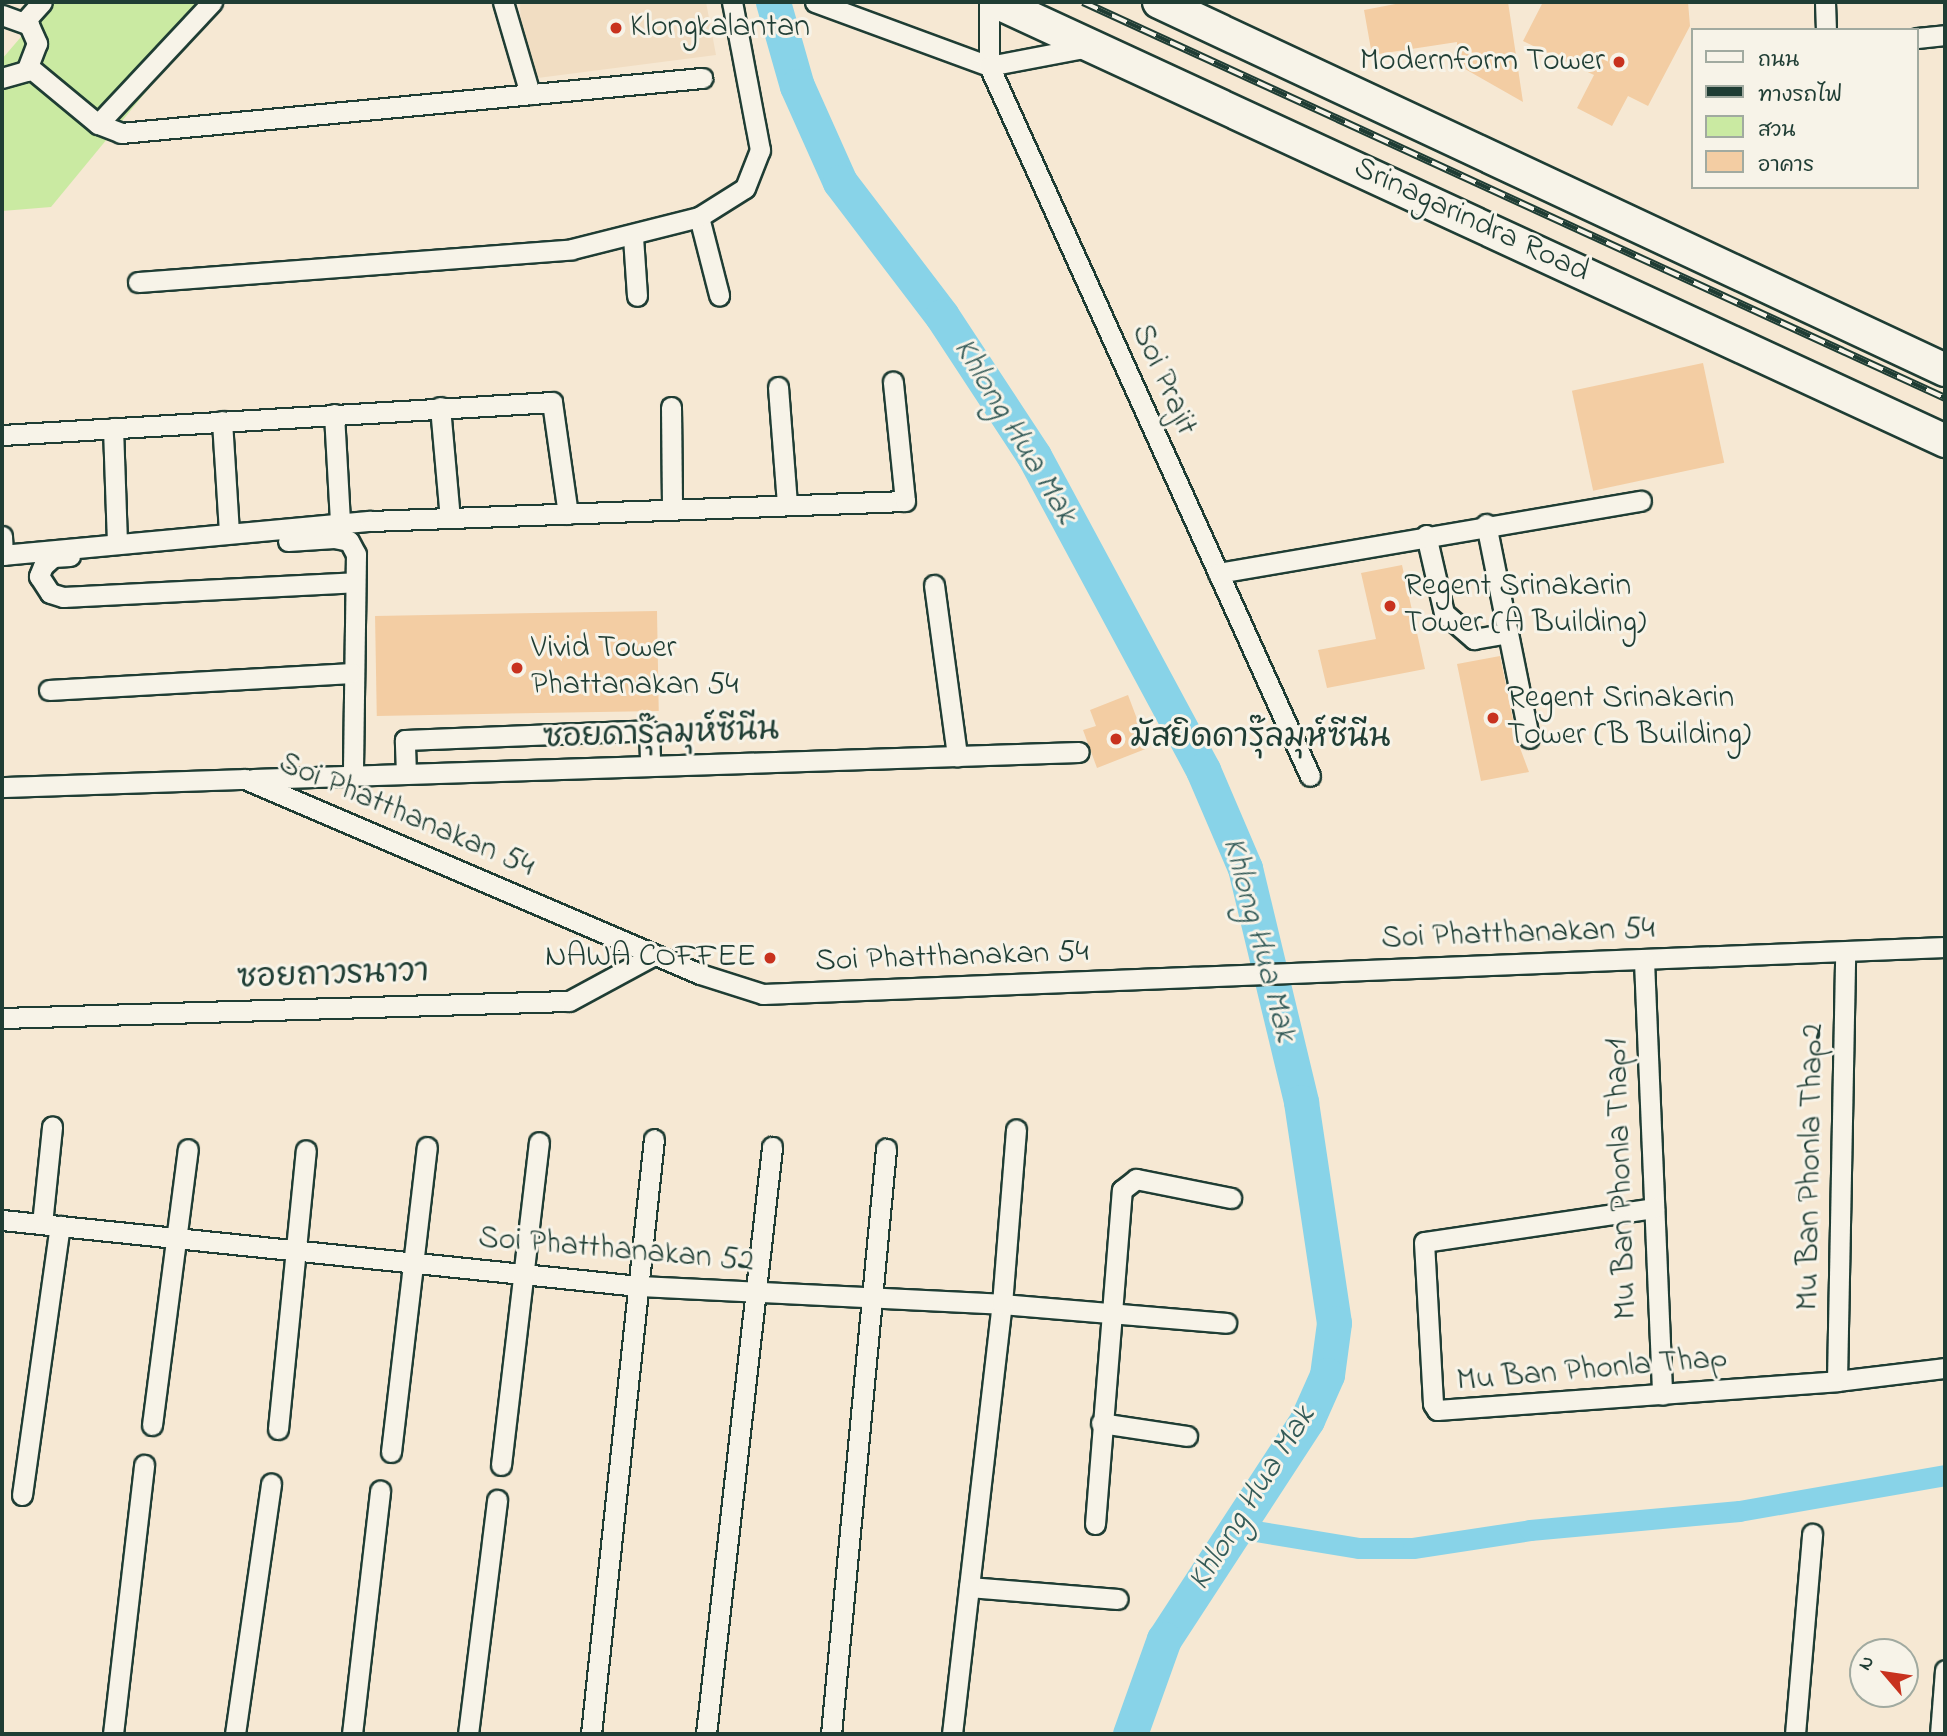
<!DOCTYPE html>
<html>
<head>
<meta charset="utf-8">
<style>
	body { margin:0 }
	#map { position:relative; width:1947px; height:1736px; overflow:hidden; background:#f6e8d3; font-family:"Indie Flower","Playpen Sans Thai",sans-serif }
	div>[style] { position:absolute }
	.built>* { inset:0; background:#f1ddc2 }
	.green>* { inset:0; background:#caeaa2 }
	.canal>* { height:21px; margin:-10.5px; padding:0 10.5px; transform-origin:10.5px; border-radius:10.5px; background:#88d3e8 }
	.river>* { height:35px; margin:-17.5px; padding:0 17.5px; transform-origin:17.5px; border-radius:17.5px; background:#88d3e8 }
	.building>* { inset:0; background:#f3cda3; transform-origin:0 0 }
	.roads { filter:drop-shadow(2px 0 #1f3d34) drop-shadow(-2px 0 #1f3d34) drop-shadow(0 2px #1f3d34) drop-shadow(0 -2px #1f3d34) }
	.minor>* { height:19px; margin:-9.5px; padding:0 9.5px; transform-origin:9.5px; border-radius:9.5px; background:#f7f3e8 }
	.primary>* { height:32px; margin:-16px; padding:0 16px; transform-origin:16px; border-radius:16px; background:#f7f3e8 }
	.rail>* { height:8px; margin-top:-4px; transform-origin:0; background:repeating-linear-gradient(90deg,#f7f3e8 0 16px,#1f3d34 0 32px); box-sizing:border-box; border-block:2px solid #1f3d34 }
	.dots>* { width:19px; height:19px; translate:-50% -50%; box-sizing:border-box; border:4px solid #f7f3e8; border-radius:50% }
	span { translate:-50% -50%; white-space:nowrap; text-align:center; line-height:1.15; -webkit-text-stroke:6px #f7f3e8; paint-order:stroke }
	.poi-label { font-size:32px; color:#1f3d34 }
	.left { translate:0 -50%; text-align:left }
	.right { translate:-100% -50%; text-align:right }
	.street-label { font-size:32px; color:#1f3d34 }
	.water-label { font-size:33px; color:#345b58; font-style:italic }
	.frame { position:absolute; inset:0; border:4px solid #1f3d34; pointer-events:none }
	.legend { position:absolute; left:1691px; top:28px; width:228px; height:161px; box-sizing:border-box; background:#f7f3e8; border:2px solid #a1aaa0; margin:0; padding:9px 12px; list-style:none; font-size:21px; color:#1f3d34 }
	.legend li { display:flex; align-items:center; gap:14px; height:35px }
	.legend b { width:35px; border:2px solid #a1aaa0 }
	.north { position:absolute; left:1849px; top:1638px; width:70px; height:70px; box-sizing:border-box; background:#f7f3e8; border:2px solid #a1aaa0; border-radius:50%; rotate:299deg; font-size:19px; font-weight:700; line-height:28px; text-align:center; color:#1f3d34 }
	.north::after { content:''; display:block; margin:auto; width:24px; height:32px; background:#c8321e; clip-path:polygon(50% 0,100% 100%,50% 72%,0 100%) }
</style>
</head>
<body>
<div id="map">
	<div class="built">
		<div style="clip-path:polygon(520px 2px,706px 2px,716px 55px,522px 80px)"></div>
	</div>
	<div class="green">
		<div style="clip-path:polygon(51px 2px,220px 2px,51px 207px,2px 211px,2px 59px)"></div>
	</div>
	<div class="canal">
		<div style="left:1237px;top:1528px;width:124px;rotate:9.3deg"></div>
		<div style="left:1359px;top:1548px;width:54px"></div>
		<div style="left:1413px;top:1548px;width:118px;rotate:-8.7deg"></div>
		<div style="left:1530px;top:1530px;width:210px;rotate:-5.2deg"></div>
		<div style="left:1739px;top:1511px;width:209px;rotate:-9.9deg"></div>
	</div>
	<div class="river">
		<div style="left:773px;top:2px;width:87px;rotate:74.1deg"></div>
		<div style="left:797px;top:86px;width:105px;rotate:65.9deg"></div>
		<div style="left:840px;top:182px;width:168px;rotate:52.7deg"></div>
		<div style="left:942px;top:316px;width:168px;rotate:56.7deg"></div>
		<div style="left:1034px;top:456px;width:357px;rotate:61.7deg"></div>
		<div style="left:1203px;top:770px;width:107px;rotate:66.8deg"></div>
		<div style="left:1245px;top:868px;width:241px;rotate:76.5deg"></div>
		<div style="left:1301px;top:1102px;width:223px;rotate:81.5deg"></div>
		<div style="left:1334px;top:1323px;width:52px;rotate:97.7deg"></div>
		<div style="left:1327px;top:1375px;width:49px;rotate:114deg"></div>
		<div style="left:1307px;top:1420px;width:262px;rotate:123.1deg"></div>
		<div style="left:1164px;top:1639px;width:101px;rotate:109.7deg"></div>
	</div>
	<div class="building">
		<div style="clip-path:polygon(1406px 2px,1508px 2px,1523px 102px,1458px 65px,1457px 42px,1372px 55px,1364px 10px)"></div>
		<div style="clip-path:polygon(1543px 2px,1688px 2px,1690px 26px,1648px 106px,1628px 96px,1612px 126px,1577px 108px,1594px 75px,1523px 41px)"></div>
		<div style="left:1703px;top:363px;width:102px;height:134px;rotate:78deg"></div>
		<div style="clip-path:polygon(1402px 565px,1425px 669px,1327px 688px,1318px 650px,1376px 639px,1361px 573px)"></div>
		<div style="left:657px;top:611px;width:100px;height:282px;rotate:89deg"></div>
		<div style="clip-path:polygon(1500px 656px,1517px 740px,1529px 772px,1481px 781px,1457px 664px)"></div>
		<div style="clip-path:polygon(1128px 695px,1148px 748px,1097px 768px,1083px 730px,1096px 726px,1090px 710px)"></div>
	</div>
	<div class="roads">
		<div class="minor">
			<div style="left:503px;top:2px;width:96px;rotate:73.6deg"></div>
			<div style="left:815px;top:2px;width:185px;rotate:20.2deg"></div>
			<div style="left:989px;top:66px;width:102px;rotate:-10.8deg"></div>
			<div style="left:989px;top:2px;width:64px;rotate:90deg"></div>
			<div style="left:989px;top:66px;width:779px;rotate:65.67deg"></div>
			<div style="left:1825px;top:2px;width:28px;rotate:88deg"></div>
			<div style="left:2px;top:15px;width:29px;rotate:20deg"></div>
			<div style="left:29px;top:25px;width:20px;rotate:66deg"></div>
			<div style="left:37px;top:43px;width:30px;rotate:111deg"></div>
			<div style="left:26px;top:71px;width:25px;rotate:164deg"></div>
			<div style="left:25px;top:21px;width:25px;rotate:-48deg"></div>
			<div style="left:1917px;top:38px;width:28px;rotate:-6deg"></div>
			<div style="left:29px;top:67px;width:89px;rotate:39.6deg"></div>
			<div style="left:98px;top:124px;width:25px;rotate:21deg"></div>
			<div style="left:121px;top:133px;width:584px;rotate:-5.41deg"></div>
			<div style="left:98px;top:124px;width:167px;rotate:-46.9deg"></div>
			<div style="left:699px;top:217px;width:81px;rotate:75.6deg"></div>
			<div style="left:633px;top:237px;width:59px;rotate:86.1deg"></div>
			<div style="left:138px;top:282px;width:435px;rotate:-4.3deg"></div>
			<div style="left:572px;top:249px;width:131px;rotate:-14.1deg"></div>
			<div style="left:699px;top:217px;width:54px;rotate:-32.2deg"></div>
			<div style="left:745px;top:188px;width:41px;rotate:-68.5deg"></div>
			<div style="left:760px;top:150px;width:151px;rotate:-100.7deg"></div>
			<div style="left:778px;top:387px;width:118px;rotate:85.6deg"></div>
			<div style="left:440px;top:407px;width:111px;rotate:84.9deg"></div>
			<div style="left:671px;top:407px;width:103px;rotate:89.4deg"></div>
			<div style="left:334px;top:414px;width:109px;rotate:86.8deg"></div>
			<div style="left:222px;top:421px;width:112px;rotate:86.4deg"></div>
			<div style="left:113px;top:428px;width:115px;rotate:88deg"></div>
			<div style="left:2px;top:435px;width:551px;rotate:-3.43deg"></div>
			<div style="left:552px;top:402px;width:113px;rotate:81.9deg"></div>
			<div style="left:1486px;top:524px;width:218px;rotate:78.6deg"></div>
			<div style="left:1426px;top:535px;width:80px;rotate:77deg"></div>
			<div style="left:1444px;top:613px;width:40px;rotate:41deg"></div>
			<div style="left:1474px;top:639px;width:34px;rotate:-10deg"></div>
			<div style="left:2px;top:536px;width:19px;rotate:87deg"></div>
			<div style="left:288px;top:541px;width:46px;rotate:-3.7deg"></div>
			<div style="left:334px;top:538px;width:15px;rotate:11deg"></div>
			<div style="left:349px;top:541px;width:15px;rotate:62deg"></div>
			<div style="left:356px;top:554px;width:222px;rotate:90.8deg"></div>
			<div style="left:2px;top:555px;width:370px;rotate:-5.3deg"></div>
			<div style="left:370px;top:521px;width:535px;rotate:-2.14deg"></div>
			<div style="left:905px;top:501px;width:120px;rotate:-95.8deg"></div>
			<div style="left:70px;top:556px;width:17px;rotate:177deg"></div>
			<div style="left:53px;top:557px;width:13px;rotate:138deg"></div>
			<div style="left:43px;top:566px;width:11px;rotate:112deg"></div>
			<div style="left:39px;top:576px;width:20px;rotate:57deg"></div>
			<div style="left:50px;top:593px;width:14px;rotate:17deg"></div>
			<div style="left:63px;top:597px;width:292px;rotate:-2.9deg"></div>
			<div style="left:1218px;top:573px;width:429px;rotate:-9.7deg"></div>
			<div style="left:934px;top:585px;width:173px;rotate:82.3deg"></div>
			<div style="left:49px;top:690px;width:303px;rotate:-3.2deg"></div>
			<div style="left:406px;top:774px;width:34px;rotate:-92deg"></div>
			<div style="left:405px;top:740px;width:244px;rotate:-2.3deg"></div>
			<div style="left:649px;top:730px;width:36px;rotate:88deg"></div>
			<div style="left:253px;top:779px;width:826px;rotate:-1.87deg"></div>
			<div style="left:2px;top:787px;width:243px;rotate:-1.9deg"></div>
			<div style="left:245px;top:779px;width:495px;rotate:23.2deg"></div>
			<div style="left:700px;top:974px;width:66px;rotate:17.6deg"></div>
			<div style="left:763px;top:994px;width:1183px;rotate:-2.28deg"></div>
			<div style="left:1644px;top:961px;width:434px;rotate:87.6deg"></div>
			<div style="left:2px;top:1018px;width:567px;rotate:-1.72deg"></div>
			<div style="left:569px;top:1001px;width:97px;rotate:-28.4deg"></div>
			<div style="left:1654px;top:1208px;width:232px;rotate:171.6deg"></div>
			<div style="left:1424px;top:1242px;width:162px;rotate:86.8deg"></div>
			<div style="left:1433px;top:1404px;width:7px;rotate:56deg"></div>
			<div style="left:1437px;top:1410px;width:401px;rotate:-4.1deg"></div>
			<div style="left:1837px;top:1381px;width:109px;rotate:-6.9deg"></div>
			<div style="left:2px;top:1220px;width:640px;rotate:5.92deg"></div>
			<div style="left:639px;top:1286px;width:363px;rotate:2.8deg"></div>
			<div style="left:1002px;top:1304px;width:225px;rotate:4.8deg"></div>
			<div style="left:42px;top:1224px;width:98px;rotate:-84.1deg"></div>
			<div style="left:1837px;top:1381px;width:428px;rotate:-88.9deg"></div>
			<div style="left:1101px;top:1423px;width:87px;rotate:8.6deg"></div>
			<div style="left:152px;top:1425px;width:278px;rotate:-82.6deg"></div>
			<div style="left:278px;top:1429px;width:280px;rotate:-84.3deg"></div>
			<div style="left:391px;top:1452px;width:307px;rotate:-83.3deg"></div>
			<div style="left:501px;top:1465px;width:325px;rotate:-83.3deg"></div>
			<div style="left:22px;top:1495px;width:272px;rotate:-82deg"></div>
			<div style="left:1095px;top:1524px;width:335px;rotate:-85.4deg"></div>
			<div style="left:1122px;top:1190px;width:18px;rotate:-38deg"></div>
			<div style="left:1136px;top:1179px;width:97px;rotate:11.3deg"></div>
			<div style="left:969px;top:1587px;width:149px;rotate:4.6deg"></div>
			<div style="left:113px;top:1734px;width:271px;rotate:-83.4deg"></div>
			<div style="left:235px;top:1734px;width:253px;rotate:-81.8deg"></div>
			<div style="left:352px;top:1734px;width:245px;rotate:-83.4deg"></div>
			<div style="left:468px;top:1734px;width:236px;rotate:-82.9deg"></div>
			<div style="left:591px;top:1734px;width:598px;rotate:-83.96deg"></div>
			<div style="left:706px;top:1734px;width:591px;rotate:-83.58deg"></div>
			<div style="left:831px;top:1734px;width:588px;rotate:-84.63deg"></div>
			<div style="left:952px;top:1734px;width:433px;rotate:-83.4deg"></div>
			<div style="left:1002px;top:1304px;width:175px;rotate:-85.4deg"></div>
			<div style="left:1795px;top:1734px;width:201px;rotate:-85.1deg"></div>
			<div style="left:1940px;top:1734px;width:64px;rotate:-85.5deg"></div>
		</div>
		<div class="primary">
			<div style="left:996px;top:2px;width:1046px;rotate:24.82deg"></div>
			<div style="left:1159px;top:2px;width:868px;rotate:25.09deg"></div>
		</div>
	</div>
	<div class="rail">
		<div style="left:1083px;top:2px;width:949px;rotate:24.67deg"></div>
	</div>
	<div class="dots">
		<div style="left:616px;top:28px;background:#c8321e"></div>
		<div style="left:1619px;top:62px;background:#c8321e"></div>
		<div style="left:1390px;top:606px;background:#c8321e"></div>
		<div style="left:517px;top:668px;background:#c8321e"></div>
		<div style="left:1493px;top:718px;background:#c8321e"></div>
		<div style="left:1116px;top:739px;background:#c8321e"></div>
		<div style="left:770px;top:958px;background:#c8321e"></div>
	</div>
	<div class="poi-label">
		<span class="left" style="left:630px;top:28px">Klongkalantan</span>
		<span class="right" style="left:1605px;top:62px">Modernform Tower</span>
		<span class="left" style="left:1404px;top:606px">Regent Srinakarin<br>Tower (A Building)</span>
		<span class="left" style="left:531px;top:668px">Vivid Tower<br>Phattanakan 54</span>
		<span class="left" style="left:1507px;top:718px">Regent Srinakarin<br>Tower (B Building)</span>
		<span class="left" style="left:1130px;top:739px">มัสยิดดารุ๊ลมุห์ซีนีน</span>
		<span class="right" style="left:756px;top:958px">NAWA COFFEE</span>
	</div>
	<div class="street-label">
		<span style="left:1471px;top:221px;rotate:25deg">Srinagarindra Road</span>
		<span style="left:1163px;top:380px;rotate:66deg">Soi Prajit</span>
		<span style="left:661px;top:736px;rotate:-2deg">ซอยดารุ๊ลมุห์ซีนีน</span>
		<span style="left:406px;top:816px;rotate:23deg">Soi Phatthanakan 54</span>
		<span style="left:1518px;top:935px;rotate:-2deg">Soi Phatthanakan 54</span>
		<span style="left:952px;top:958px;rotate:-2deg">Soi Phatthanakan 54</span>
		<span style="left:333px;top:977px;rotate:-2deg">ซอยถาวรนาวา</span>
		<span style="left:1812px;top:1167px;rotate:-89deg">Mu Ban Phonla Thap2</span>
		<span style="left:1623px;top:1179px;rotate:-92deg">Mu Ban Phonla Thap1</span>
		<span style="left:616px;top:1251px;rotate:5deg">Soi Phatthanakan 52</span>
		<span style="left:1592px;top:1371px;rotate:-5deg">Mu Ban Phonla Thap</span>
	</div>
	<div class="water-label">
		<span style="left:1014px;top:432px;rotate:59deg">Khlong Hua Mak</span>
		<span style="left:1258px;top:940px;rotate:75deg">Khlong Hua Mak</span>
		<span style="left:1253px;top:1499px;rotate:-58deg">Khlong Hua Mak</span>
	</div>
	<div class="frame"></div>
	<ul class="legend">
	<li><b style="height:9px;background:#f7f3e8"></b>ถนน</li>
	<li><b style="height:9px;background:#1f3d34"></b>ทางรถไฟ</li>
	<li><b style="height:19px;background:#caeaa2"></b>สวน</li>
	<li><b style="height:19px;background:#f3cda3"></b>อาคาร</li>
	</ul>
	<div class="north">N</div>
</div>
</body>
</html>
